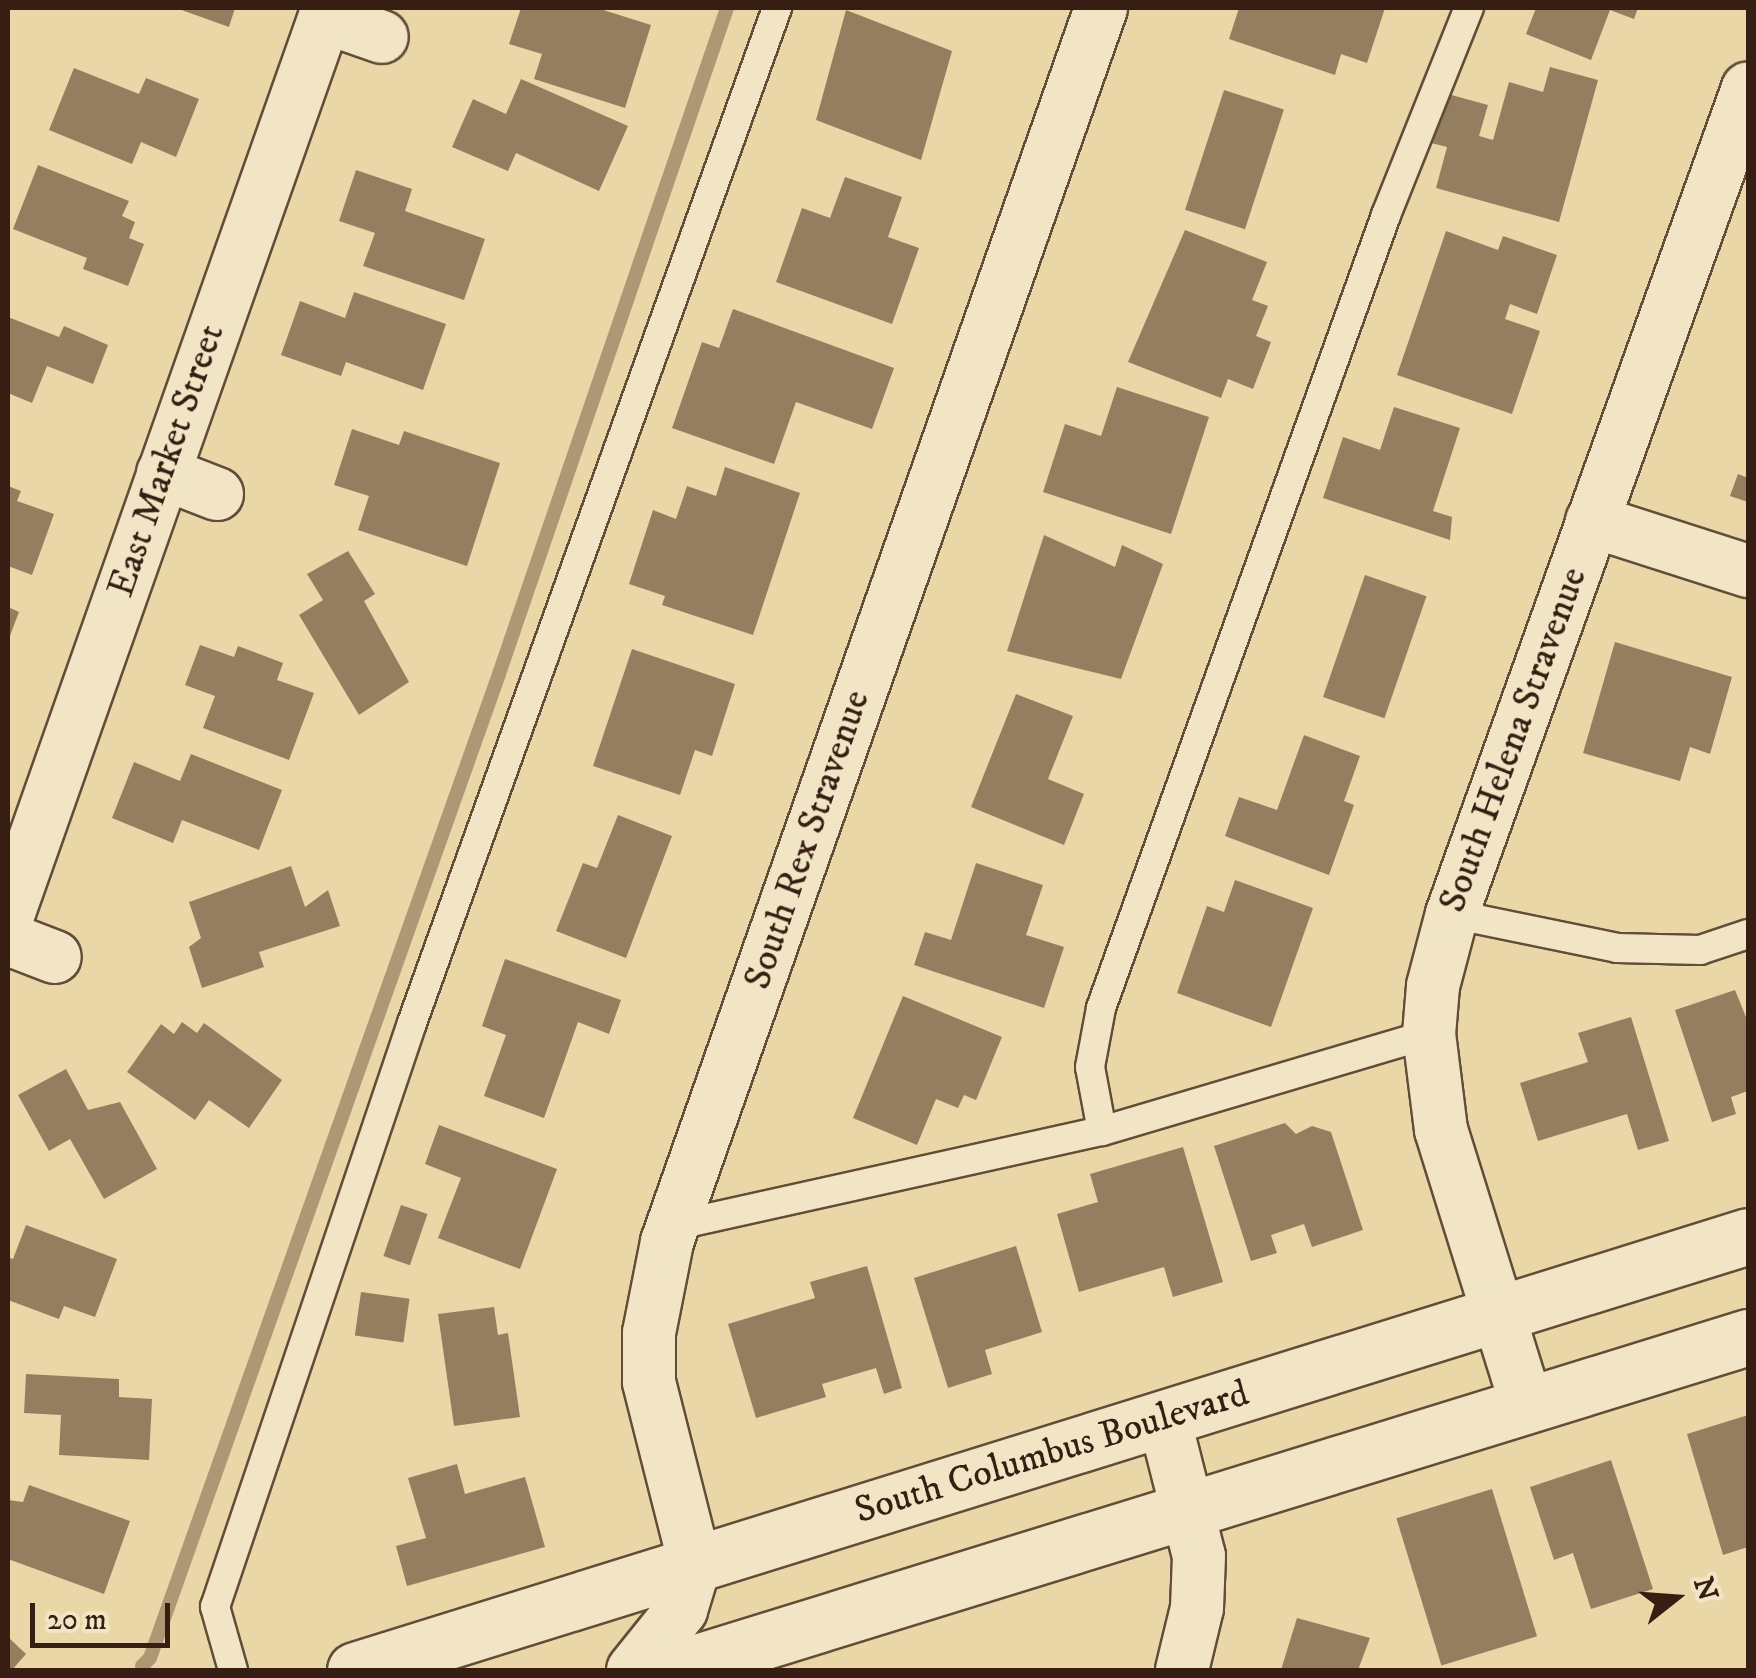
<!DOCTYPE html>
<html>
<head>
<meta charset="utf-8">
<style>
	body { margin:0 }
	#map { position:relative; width:1756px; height:1678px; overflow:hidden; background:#ead7a8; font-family:"IM FELL DW Pica",serif }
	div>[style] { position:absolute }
	.stream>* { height:14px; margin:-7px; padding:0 7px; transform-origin:7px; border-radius:7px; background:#ad9875 }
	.building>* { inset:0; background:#947e60; transform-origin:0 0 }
	.roads { filter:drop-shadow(2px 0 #634c38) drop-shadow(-2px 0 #634c38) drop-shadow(0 2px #634c38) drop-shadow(0 -2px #634c38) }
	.service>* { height:28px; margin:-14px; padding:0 14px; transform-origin:14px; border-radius:14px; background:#f1e5c6 }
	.minor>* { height:52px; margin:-26px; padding:0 26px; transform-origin:26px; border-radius:26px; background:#f1e5c6 }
	.tertiary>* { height:55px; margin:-27.5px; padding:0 27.5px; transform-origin:27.5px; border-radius:27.5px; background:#f1e5c6 }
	span { translate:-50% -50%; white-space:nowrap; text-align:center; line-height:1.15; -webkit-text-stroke:8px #f1e5c6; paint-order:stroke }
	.street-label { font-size:38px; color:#361e12 }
	.frame { position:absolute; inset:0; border:10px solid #361e12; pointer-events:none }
	.north { position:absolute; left:1626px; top:1548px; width:100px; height:100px; -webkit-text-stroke:8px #f1e5c6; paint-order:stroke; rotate:73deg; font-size:28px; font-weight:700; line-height:40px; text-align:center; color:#361e12 }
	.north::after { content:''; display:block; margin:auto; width:35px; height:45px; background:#361e12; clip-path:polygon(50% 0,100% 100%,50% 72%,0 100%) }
	.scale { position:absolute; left:30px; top:1603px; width:140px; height:45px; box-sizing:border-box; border:5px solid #361e12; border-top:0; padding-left:12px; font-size:30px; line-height:35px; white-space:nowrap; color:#361e12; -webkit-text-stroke:8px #f1e5c6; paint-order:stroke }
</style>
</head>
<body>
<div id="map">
	<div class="stream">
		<div style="left:142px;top:1666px;width:11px;rotate:-45deg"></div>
		<div style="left:150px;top:1658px;width:1044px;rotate:-70.47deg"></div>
		<div style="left:499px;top:674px;width:704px;rotate:-71.1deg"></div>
	</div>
	<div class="building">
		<div style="clip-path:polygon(176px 8px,235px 8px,229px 27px)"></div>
		<div style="clip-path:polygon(521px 8px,597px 8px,651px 25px,625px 108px,534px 79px,542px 54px,509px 44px)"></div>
		<div style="clip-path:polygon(1239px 8px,1385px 8px,1367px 63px,1341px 54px,1335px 75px,1229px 39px)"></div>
		<div style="clip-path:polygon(1536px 8px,1638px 8px,1634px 19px,1610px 10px,1591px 60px,1526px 34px)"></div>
		<div style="clip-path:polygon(846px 10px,952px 51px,921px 160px,816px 120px)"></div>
		<div style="clip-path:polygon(1550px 67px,1598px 80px,1559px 222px,1436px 188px,1447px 147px,1423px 141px,1437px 91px,1488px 105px,1479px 136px,1493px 140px,1509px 82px,1543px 92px)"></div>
		<div style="clip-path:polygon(74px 68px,139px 94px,146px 78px,199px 99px,176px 157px,141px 142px,132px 164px,49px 130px)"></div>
		<div style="clip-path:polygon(521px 79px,628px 126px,599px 191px,516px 153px,508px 171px,452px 147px,473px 99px,506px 114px)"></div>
		<div style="left:1224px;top:90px;width:63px;height:126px;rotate:18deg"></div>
		<div style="clip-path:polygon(38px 165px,129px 201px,122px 216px,135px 222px,129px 238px,144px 244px,128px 286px,83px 269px,87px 258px,13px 229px)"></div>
		<div style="clip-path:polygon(356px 170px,412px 189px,405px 211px,485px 239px,464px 300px,363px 266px,375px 233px,339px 221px)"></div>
		<div style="clip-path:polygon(845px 177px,902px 197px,888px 237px,919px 248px,892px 324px,776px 282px,802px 208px,830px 218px)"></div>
		<div style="clip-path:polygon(1185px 230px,1267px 262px,1252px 300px,1268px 306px,1256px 336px,1271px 342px,1253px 389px,1228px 379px,1221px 398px,1128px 362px)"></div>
		<div style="clip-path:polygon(1446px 231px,1498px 250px,1503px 236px,1557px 255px,1537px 314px,1510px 304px,1505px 319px,1540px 331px,1512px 414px,1397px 375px)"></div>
		<div style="clip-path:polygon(354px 292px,446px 324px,423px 390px,346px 362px,341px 376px,281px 355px,300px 301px,345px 318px)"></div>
		<div style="clip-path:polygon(733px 309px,894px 368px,872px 429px,796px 402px,774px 464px,672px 428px,702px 342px,719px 348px)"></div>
		<div style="clip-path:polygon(8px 317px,59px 337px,64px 326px,108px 345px,93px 384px,47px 366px,32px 403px,8px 393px)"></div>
		<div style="clip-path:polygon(1117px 387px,1209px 417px,1171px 534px,1043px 492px,1065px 424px,1101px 436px)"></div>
		<div style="clip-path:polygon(1394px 407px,1460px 428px,1433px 511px,1452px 517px,1450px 540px,1323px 498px,1343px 437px,1380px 450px)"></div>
		<div style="clip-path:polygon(352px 429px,399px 445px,404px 431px,500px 463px,467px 566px,358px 530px,369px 496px,334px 485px)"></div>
		<div style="clip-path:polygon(725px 467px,800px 493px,753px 635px,662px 605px,665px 596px,629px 584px,653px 510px,676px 519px,687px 486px,716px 496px)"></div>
		<div style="clip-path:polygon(1738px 474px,1748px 478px,1748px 502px,1730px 496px)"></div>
		<div style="clip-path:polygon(8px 486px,21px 491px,17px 501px,54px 514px,32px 575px,8px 566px)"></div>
		<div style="clip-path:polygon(1044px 535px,1115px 567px,1122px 545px,1163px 564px,1121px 679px,1007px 651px)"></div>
		<div style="clip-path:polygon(348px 551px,375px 594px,364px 601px,409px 682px,359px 715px,299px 615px,323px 600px,307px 574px)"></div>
		<div style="left:1365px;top:575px;width:65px;height:129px;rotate:19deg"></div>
		<div style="clip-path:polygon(8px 607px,19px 612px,8px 641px)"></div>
		<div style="clip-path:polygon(1615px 642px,1732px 677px,1710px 754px,1690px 747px,1680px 781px,1583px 753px)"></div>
		<div style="clip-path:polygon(200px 645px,234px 657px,238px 646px,283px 663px,277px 680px,314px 693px,289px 760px,203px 728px,215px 696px,185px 685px)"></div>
		<div style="clip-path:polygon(632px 649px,735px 684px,712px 756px,695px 750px,680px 795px,593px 766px)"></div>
		<div style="clip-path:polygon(1016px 694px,1073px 716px,1048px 779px,1084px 794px,1064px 845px,971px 807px)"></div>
		<div style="clip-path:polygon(1304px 735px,1360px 756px,1344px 801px,1354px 805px,1329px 875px,1225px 836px,1239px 797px,1277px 810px)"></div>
		<div style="clip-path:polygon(191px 754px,282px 790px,259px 850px,182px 820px,173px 843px,112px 818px,134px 762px,180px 781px)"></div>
		<div style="clip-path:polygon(618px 815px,672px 836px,626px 958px,556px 931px,583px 863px,597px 868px)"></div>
		<div style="clip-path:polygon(976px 863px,1043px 885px,1026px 935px,1064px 947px,1044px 1008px,914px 965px,925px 932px,951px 940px)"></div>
		<div style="clip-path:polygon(291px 866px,305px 907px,328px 890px,340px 926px,259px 952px,264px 967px,202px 988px,189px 947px,201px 938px,189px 902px)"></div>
		<div style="clip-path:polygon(1235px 880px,1313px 908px,1271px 1027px,1177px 993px,1207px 906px,1224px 912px)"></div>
		<div style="clip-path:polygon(505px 959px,621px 1000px,609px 1034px,578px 1022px,544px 1118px,484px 1096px,506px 1035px,482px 1026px)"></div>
		<div style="clip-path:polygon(1735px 990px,1748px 1022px,1748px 1091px,1731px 1097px,1736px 1114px,1712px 1122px,1675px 1010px)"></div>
		<div style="clip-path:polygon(903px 996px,1002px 1037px,976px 1100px,964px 1095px,958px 1108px,936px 1099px,917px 1145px,853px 1118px)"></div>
		<div style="clip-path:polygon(1631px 1017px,1669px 1141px,1638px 1150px,1627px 1114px,1538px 1141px,1520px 1083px,1588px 1062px,1578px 1033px)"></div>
		<div style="clip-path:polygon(182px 1022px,197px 1033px,204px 1023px,282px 1080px,249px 1128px,209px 1100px,195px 1120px,127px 1072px,161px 1024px,174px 1034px)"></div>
		<div style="clip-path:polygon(66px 1069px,88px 1110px,120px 1102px,157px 1169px,104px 1199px,70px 1139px,49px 1151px,18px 1095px)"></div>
		<div style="clip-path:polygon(1285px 1123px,1296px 1134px,1312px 1126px,1331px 1132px,1363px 1230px,1312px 1247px,1304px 1224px,1271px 1235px,1277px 1253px,1251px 1261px,1214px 1146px)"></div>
		<div style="clip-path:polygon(439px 1125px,557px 1169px,520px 1269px,438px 1238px,461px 1178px,425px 1164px)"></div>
		<div style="clip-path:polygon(1183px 1147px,1223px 1282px,1173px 1297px,1164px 1267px,1079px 1292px,1057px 1214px,1098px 1202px,1090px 1174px)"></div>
		<div style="left:401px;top:1205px;width:28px;height:54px;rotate:19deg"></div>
		<div style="clip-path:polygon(26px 1225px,117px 1259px,95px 1317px,64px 1306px,59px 1319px,8px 1300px,8px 1257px,13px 1259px)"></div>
		<div style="clip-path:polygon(1016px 1246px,1042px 1332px,985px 1350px,992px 1374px,948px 1388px,914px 1278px)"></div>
		<div style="clip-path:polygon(867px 1266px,902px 1388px,884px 1394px,876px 1368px,822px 1384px,826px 1397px,756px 1418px,728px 1324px,815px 1298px,810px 1282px)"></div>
		<div style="left:361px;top:1292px;width:49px;height:44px;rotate:8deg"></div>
		<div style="clip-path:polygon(494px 1307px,498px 1335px,508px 1333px,520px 1417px,454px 1426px,438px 1314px)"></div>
		<div style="clip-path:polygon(26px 1374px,119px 1379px,119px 1397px,152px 1399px,149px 1460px,59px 1455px,61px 1415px,24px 1413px)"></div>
		<div style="clip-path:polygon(1748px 1415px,1748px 1547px,1723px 1555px,1687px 1434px)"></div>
		<div style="clip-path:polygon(1611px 1460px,1653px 1589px,1591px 1609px,1573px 1553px,1554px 1560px,1530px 1487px)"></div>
		<div style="clip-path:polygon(457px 1464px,465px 1494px,525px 1477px,545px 1547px,407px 1586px,396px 1546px,426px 1538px,408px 1478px)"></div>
		<div style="clip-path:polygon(29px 1485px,130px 1521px,104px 1594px,8px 1559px,8px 1500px,23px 1502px)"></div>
		<div style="left:1492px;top:1489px;width:154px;height:100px;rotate:73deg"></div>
		<div style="clip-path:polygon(1297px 1618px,1370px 1638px,1358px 1670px,1281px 1670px)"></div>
		<div style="clip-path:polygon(8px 1637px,26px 1654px,12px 1670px,8px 1670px)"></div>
	</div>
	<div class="roads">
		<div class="service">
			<div style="left:1452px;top:914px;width:168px;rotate:11.6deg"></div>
			<div style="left:1617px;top:948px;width:83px;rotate:1.4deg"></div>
			<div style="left:1700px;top:950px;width:51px;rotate:-18.4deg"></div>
			<div style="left:1102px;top:1131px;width:65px;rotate:-100.6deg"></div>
			<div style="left:1090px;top:1067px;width:60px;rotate:-79.4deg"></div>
			<div style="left:1101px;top:1008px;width:843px;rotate:-70.23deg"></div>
			<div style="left:1386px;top:215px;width:223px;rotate:-68.2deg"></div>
			<div style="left:673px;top:1226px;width:439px;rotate:-12.5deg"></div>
			<div style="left:1102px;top:1131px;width:341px;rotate:-16.5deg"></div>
			<div style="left:233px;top:1670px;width:66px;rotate:-105.9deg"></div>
			<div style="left:215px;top:1607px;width:616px;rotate:-71.36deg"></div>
			<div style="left:412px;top:1023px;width:1079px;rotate:-70.22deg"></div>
		</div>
		<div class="minor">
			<div style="left:325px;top:17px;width:60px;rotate:19.3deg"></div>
			<div style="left:163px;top:473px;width:58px;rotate:21.3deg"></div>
			<div style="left:1592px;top:521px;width:164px;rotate:17.8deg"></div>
			<div style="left:8px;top:915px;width:962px;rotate:-70.57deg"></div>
			<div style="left:8px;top:939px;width:50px;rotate:21deg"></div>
			<div style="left:1527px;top:1406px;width:289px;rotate:-107.3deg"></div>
			<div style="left:1441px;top:1130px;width:97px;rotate:-97.1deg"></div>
			<div style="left:1429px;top:1034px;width:48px;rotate:-85.2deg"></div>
			<div style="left:1433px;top:986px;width:74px;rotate:-75.2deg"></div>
			<div style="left:1452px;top:914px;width:877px;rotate:-70.28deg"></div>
			<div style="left:1164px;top:1418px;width:142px;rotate:75.8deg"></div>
			<div style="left:1199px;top:1556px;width:52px;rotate:92.2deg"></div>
			<div style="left:1197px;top:1608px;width:64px;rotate:103.6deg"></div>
			<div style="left:633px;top:1670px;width:77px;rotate:-51.3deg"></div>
			<div style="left:681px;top:1610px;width:48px;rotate:-73.1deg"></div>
			<div style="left:695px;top:1564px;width:188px;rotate:-104.2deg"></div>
			<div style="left:649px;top:1382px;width:49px;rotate:-90deg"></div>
			<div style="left:649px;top:1333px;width:93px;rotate:-78.8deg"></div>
			<div style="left:667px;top:1242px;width:1308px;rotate:-70.62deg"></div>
		</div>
		<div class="tertiary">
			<div style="left:355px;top:1670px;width:1459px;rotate:-17.3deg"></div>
			<div style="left:671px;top:1670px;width:1127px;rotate:-17.18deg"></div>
		</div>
	</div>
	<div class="street-label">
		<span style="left:167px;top:461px;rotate:-71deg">East Market Street</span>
		<span style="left:1514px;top:740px;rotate:-70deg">South Helena Stravenue</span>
		<span style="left:808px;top:840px;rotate:-71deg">South Rex Stravenue</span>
		<span style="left:1052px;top:1453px;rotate:-17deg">South Columbus Boulevard</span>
	</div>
	<div class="frame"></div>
	<div class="north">N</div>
	<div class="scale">20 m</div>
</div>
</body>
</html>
